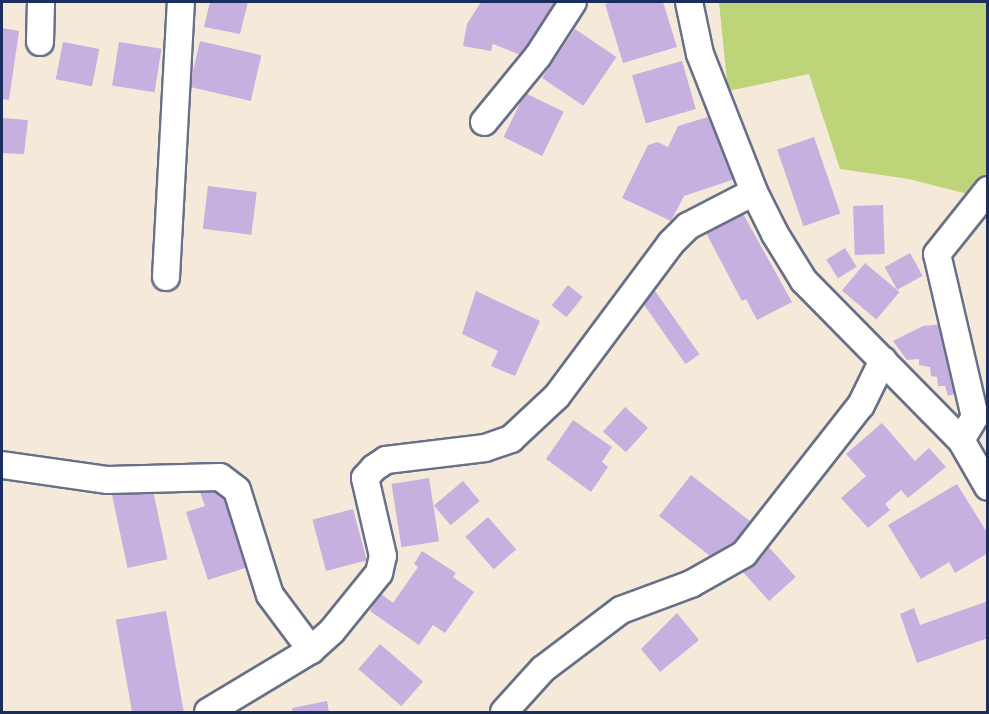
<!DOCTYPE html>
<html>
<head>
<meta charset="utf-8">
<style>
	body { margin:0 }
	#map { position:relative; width:989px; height:714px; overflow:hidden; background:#f5e9d9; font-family:"IM FELL DW Pica",serif }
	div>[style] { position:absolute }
	.green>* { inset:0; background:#bdd478 }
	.building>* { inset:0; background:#c5b0df; transform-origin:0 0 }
	.roads { filter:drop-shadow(2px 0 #677089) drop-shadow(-2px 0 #677089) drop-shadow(0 2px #677089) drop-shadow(0 -2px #677089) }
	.minor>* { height:26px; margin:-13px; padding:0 13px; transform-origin:13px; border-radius:13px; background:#fff }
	span { translate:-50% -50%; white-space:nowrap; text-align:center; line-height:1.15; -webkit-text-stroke:4.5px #f6f6f2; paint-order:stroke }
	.frame { position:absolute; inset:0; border:3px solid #1b2f5e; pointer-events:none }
</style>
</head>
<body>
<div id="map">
	<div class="green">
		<div style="clip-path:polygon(719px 2px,987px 2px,987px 199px,909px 179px,840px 169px,809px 74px,728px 91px)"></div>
	</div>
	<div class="building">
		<div style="clip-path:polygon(210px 2px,248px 2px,240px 34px,204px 27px)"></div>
		<div style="clip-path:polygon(481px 2px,556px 2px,521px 55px,493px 44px,491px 51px,463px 46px,467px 24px)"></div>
		<div style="clip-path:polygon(614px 2px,663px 2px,677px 47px,623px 63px,605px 4px)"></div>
		<div style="clip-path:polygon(2px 28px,19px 31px,9px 100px,2px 99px)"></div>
		<div style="left:575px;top:29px;width:50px;height:59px;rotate:34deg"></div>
		<div style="left:200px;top:41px;width:63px;height:47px;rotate:13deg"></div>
		<div style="left:63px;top:42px;width:37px;height:38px;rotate:11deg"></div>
		<div style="left:119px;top:42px;width:43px;height:44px;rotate:9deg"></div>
		<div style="left:682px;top:61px;width:50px;height:52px;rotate:74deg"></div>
		<div style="left:525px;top:93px;width:43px;height:49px;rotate:26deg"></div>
		<div style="clip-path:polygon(708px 117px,715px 122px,735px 179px,684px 196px,671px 221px,622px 198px,648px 145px,658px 142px,668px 147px,678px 126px)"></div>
		<div style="clip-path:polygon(2px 118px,28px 120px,24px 154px,2px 153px)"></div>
		<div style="left:814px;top:137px;width:81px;height:39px;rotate:71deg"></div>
		<div style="left:208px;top:186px;width:49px;height:43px;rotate:7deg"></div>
		<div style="left:883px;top:205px;width:49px;height:30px;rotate:88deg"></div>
		<div style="clip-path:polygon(742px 212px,792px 302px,757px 320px,746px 299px,742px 301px,706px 233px)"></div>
		<div style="left:845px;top:248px;width:22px;height:22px;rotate:58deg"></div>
		<div style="left:910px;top:253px;width:26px;height:29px;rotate:61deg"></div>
		<div style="left:865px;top:263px;width:45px;height:36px;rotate:40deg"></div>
		<div style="left:568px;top:285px;width:19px;height:26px;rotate:39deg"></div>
		<div style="left:653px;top:288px;width:81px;height:17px;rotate:55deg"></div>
		<div style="clip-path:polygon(476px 291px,540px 321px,515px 376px,491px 366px,498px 351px,462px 334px)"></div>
		<div style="clip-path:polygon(945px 324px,958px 393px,948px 396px,945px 386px,938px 386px,937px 377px,931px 376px,930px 367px,919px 365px,919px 359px,907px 360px,893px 341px,923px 326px)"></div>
		<div style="left:625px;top:407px;width:31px;height:33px;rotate:42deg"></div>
		<div style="clip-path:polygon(573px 420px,612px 447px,602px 462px,608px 467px,591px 492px,546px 459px)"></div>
		<div style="clip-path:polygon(882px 423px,915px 461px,929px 448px,946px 467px,908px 498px,901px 490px,885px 504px,890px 510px,868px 528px,841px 498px,866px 476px,846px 454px)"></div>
		<div style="left:691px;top:475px;width:75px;height:52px;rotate:38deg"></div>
		<div style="left:429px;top:478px;width:64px;height:38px;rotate:81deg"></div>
		<div style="left:463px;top:481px;width:26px;height:38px;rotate:50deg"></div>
		<div style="clip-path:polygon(957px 484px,988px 534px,988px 553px,955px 573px,949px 562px,921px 579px,888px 525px)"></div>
		<div style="clip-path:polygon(221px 485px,248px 567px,208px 580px,186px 512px,205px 506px,200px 492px)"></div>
		<div style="left:152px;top:486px;width:75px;height:41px;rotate:78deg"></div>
		<div style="left:353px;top:509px;width:53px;height:42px;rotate:75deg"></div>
		<div style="left:488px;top:517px;width:43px;height:30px;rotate:49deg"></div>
		<div style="left:767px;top:545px;width:43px;height:36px;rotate:48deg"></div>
		<div style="clip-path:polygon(422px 551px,456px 573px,453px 577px,474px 592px,445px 633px,433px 625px,419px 645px,370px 611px,380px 593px,393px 603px,418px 567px,414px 564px)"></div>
		<div style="clip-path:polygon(988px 601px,988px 638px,917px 663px,900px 614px,914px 608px,920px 625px)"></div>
		<div style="left:166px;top:611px;width:103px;height:51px;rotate:80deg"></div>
		<div style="clip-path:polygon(677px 613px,699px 640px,660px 672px,641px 649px)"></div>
		<div style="left:380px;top:644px;width:57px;height:33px;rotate:41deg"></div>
		<div style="clip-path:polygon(327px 701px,329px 712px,293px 712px,292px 708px)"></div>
	</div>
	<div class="roads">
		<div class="minor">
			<div style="left:689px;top:2px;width:53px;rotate:78.1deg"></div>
			<div style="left:700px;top:54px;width:148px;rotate:68.6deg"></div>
			<div style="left:754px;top:192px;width:47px;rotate:63.4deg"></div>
			<div style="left:775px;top:234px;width:55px;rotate:58.3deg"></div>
			<div style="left:804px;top:281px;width:223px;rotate:45.4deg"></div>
			<div style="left:961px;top:440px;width:54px;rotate:60.1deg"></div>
			<div style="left:40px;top:42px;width:40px;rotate:-88.6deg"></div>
			<div style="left:484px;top:122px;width:85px;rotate:-50.7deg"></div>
			<div style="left:538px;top:56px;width:64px;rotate:-57.1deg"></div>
			<div style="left:166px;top:277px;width:275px;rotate:-86.9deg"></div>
			<div style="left:961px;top:440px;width:27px;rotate:-59deg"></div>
			<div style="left:975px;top:417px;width:167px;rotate:-103.1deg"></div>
			<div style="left:937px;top:254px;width:82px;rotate:-51.4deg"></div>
			<div style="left:2px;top:465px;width:107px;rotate:8.1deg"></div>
			<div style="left:108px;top:480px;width:112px;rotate:-1.5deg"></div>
			<div style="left:220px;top:477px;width:21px;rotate:37deg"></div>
			<div style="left:237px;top:490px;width:110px;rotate:72.6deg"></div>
			<div style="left:270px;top:595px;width:69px;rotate:53.3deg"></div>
			<div style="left:208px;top:712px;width:120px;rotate:-31deg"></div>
			<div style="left:311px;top:650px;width:28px;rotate:-42deg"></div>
			<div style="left:332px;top:631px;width:75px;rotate:-51deg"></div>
			<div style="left:379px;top:573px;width:17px;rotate:-77deg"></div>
			<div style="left:383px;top:556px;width:80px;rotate:-103deg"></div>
			<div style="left:365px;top:478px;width:13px;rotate:-48deg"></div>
			<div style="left:374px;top:468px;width:14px;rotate:-34deg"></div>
			<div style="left:386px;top:460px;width:100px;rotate:-6.9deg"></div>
			<div style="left:485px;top:448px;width:28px;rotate:-19deg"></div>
			<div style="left:511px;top:439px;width:63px;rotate:-43.1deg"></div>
			<div style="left:557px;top:396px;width:191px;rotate:-53.3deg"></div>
			<div style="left:671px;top:243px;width:24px;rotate:-45deg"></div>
			<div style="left:688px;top:226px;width:74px;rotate:-27.3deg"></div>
			<div style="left:504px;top:712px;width:58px;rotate:-47.8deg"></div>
			<div style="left:543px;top:669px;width:98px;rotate:-37.1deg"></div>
			<div style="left:621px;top:610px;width:75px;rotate:-20.4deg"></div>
			<div style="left:691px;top:584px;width:61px;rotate:-29.5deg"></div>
			<div style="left:744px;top:554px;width:189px;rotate:-51.9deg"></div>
			<div style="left:861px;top:405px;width:50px;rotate:-63.9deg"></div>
		</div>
	</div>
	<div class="frame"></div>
</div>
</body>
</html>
